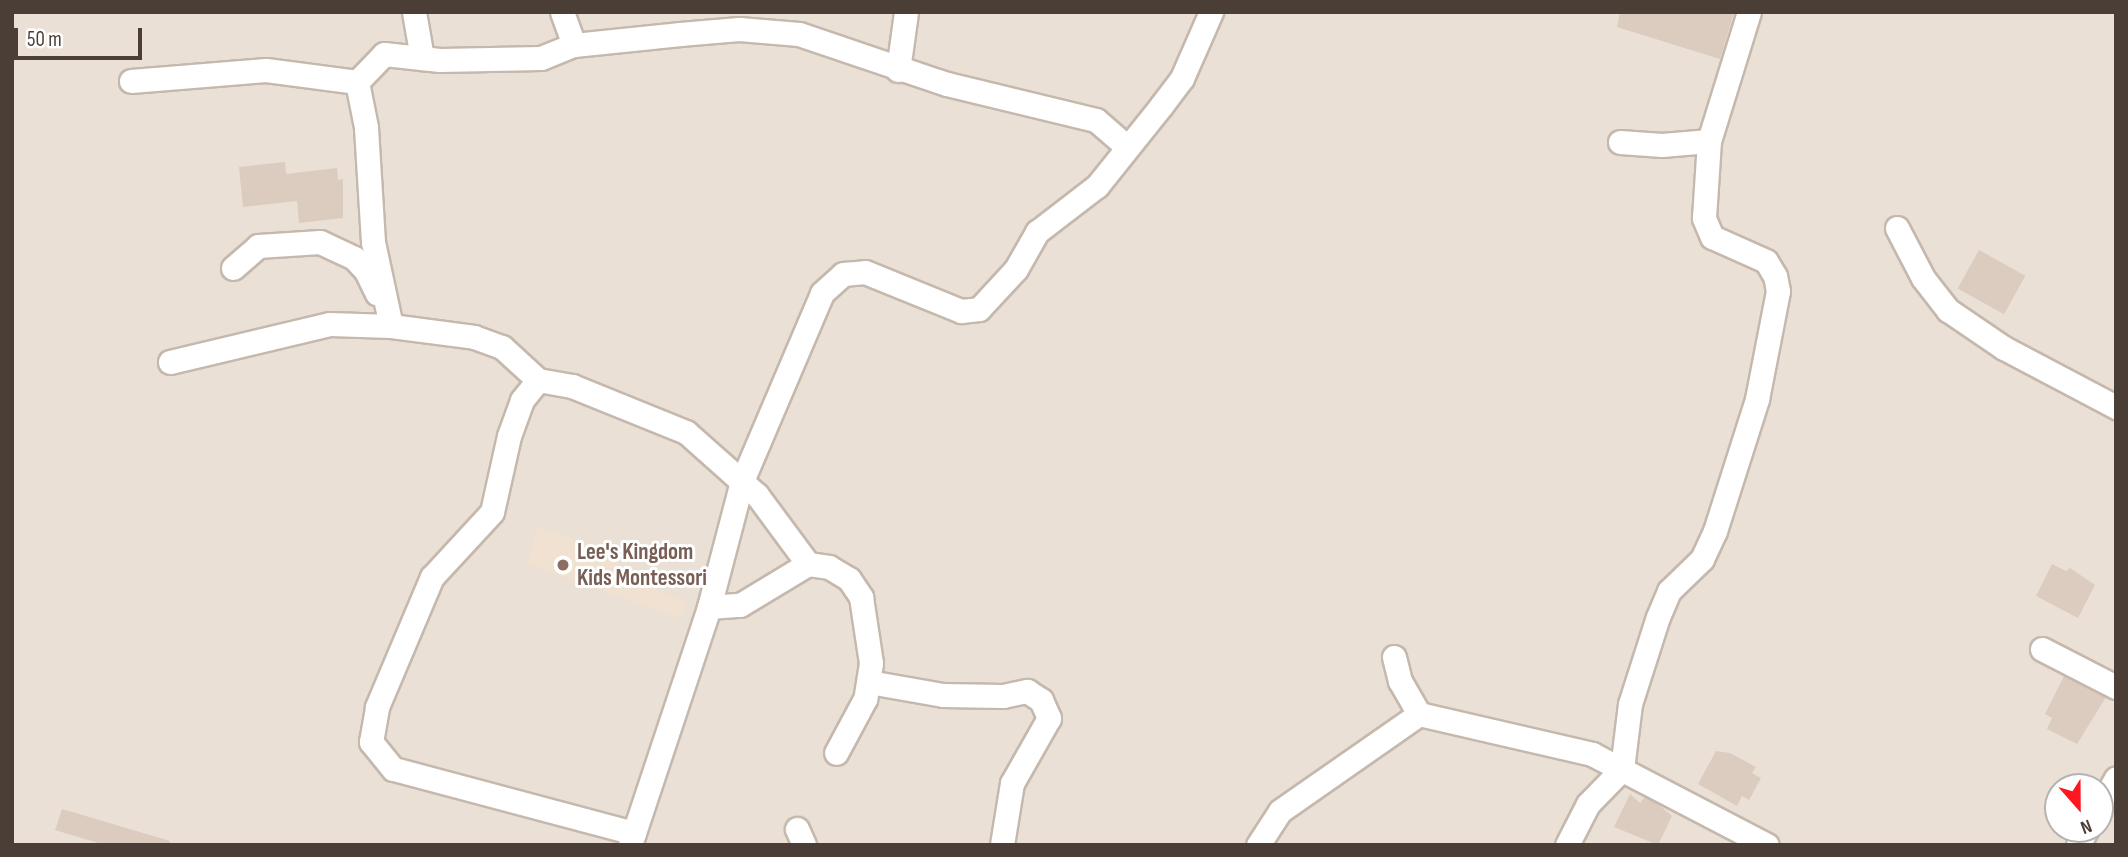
<!DOCTYPE html>
<html>
<head>
<meta charset="utf-8">
<style>
	body { margin:0 }
	#map { position:relative; width:2128px; height:857px; overflow:hidden; background:#f6efe8; font-family:"Sofia Sans Condensed",sans-serif }
	div>[style] { position:absolute }
	.residential>* { inset:0; background:#eae0d6 }
	.education>* { inset:0; background:#f0e1d1 }
	.building>* { inset:0; background:#dccbbf; transform-origin:0 0 }
	.roads { filter:drop-shadow(2px 0 #c5b8ad) drop-shadow(-2px 0 #c5b8ad) drop-shadow(0 2px #c5b8ad) drop-shadow(0 -2px #c5b8ad) }
	.minor>* { height:23px; margin:-11.5px; padding:0 11.5px; transform-origin:11.5px; border-radius:11.5px; background:#fff }
	.dots>* { width:19px; height:19px; translate:-50% -50%; box-sizing:border-box; border:4px solid #fff; border-radius:50% }
	span { translate:-50% -50%; white-space:nowrap; text-align:center; line-height:1.15; -webkit-text-stroke:6px #fff; paint-order:stroke }
	.education-label { font-size:23px; color:#785e54; font-weight:700 }
	.left { translate:0 -50%; text-align:left }
	.frame { position:absolute; inset:0; border:14px solid #4a3e36; pointer-events:none }
	.north { position:absolute; left:2044px; top:773px; width:70px; height:70px; box-sizing:border-box; background:#fff; border:2px solid #b7b2af; border-radius:50%; rotate:159deg; font-size:19px; font-weight:700; line-height:28px; text-align:center; color:#4a3e36 }
	.north::after { content:''; display:block; margin:auto; width:24px; height:32px; background:#ff1621; clip-path:polygon(50% 0,100% 100%,50% 72%,0 100%) }
	.scale { position:absolute; left:14px; top:28px; width:128px; height:32px; box-sizing:border-box; border:4px solid #4a3e36; border-top:0; padding-left:9px; font-size:21px; line-height:24px; white-space:nowrap; color:#4a3e36; -webkit-text-stroke:5px #fff; paint-order:stroke }
</style>
</head>
<body>
<div id="map">
	<div class="residential">
		<div style="clip-path:polygon(evenodd,12px 12px,2116px 12px,2116px 845px,12px 845px,12px 12px,2058px 787px,2100px 787px,2100px 829px,2058px 829px,2058px 787px)"></div>
	</div>
	<div class="education">
		<div style="clip-path:polygon(537px 527px,619px 555px,618px 574px,686px 602px,681px 619px,527px 564px)"></div>
	</div>
	<div class="building">
		<div style="clip-path:polygon(1620px 12px,1734px 12px,1720px 59px,1617px 27px)"></div>
		<div style="clip-path:polygon(285px 162px,286px 174px,337px 168px,338px 180px,343px 179px,343px 218px,299px 223px,297px 201px,243px 207px,239px 167px)"></div>
		<div style="left:1979px;top:250px;width:53px;height:44px;rotate:29deg"></div>
		<div style="clip-path:polygon(2052px 564px,2066px 571px,2070px 568px,2095px 585px,2078px 618px,2036px 596px)"></div>
		<div style="clip-path:polygon(2064px 676px,2106px 697px,2077px 744px,2047px 729px,2052px 718px,2045px 714px)"></div>
		<div style="clip-path:polygon(1716px 751px,1730px 753px,1756px 767px,1752px 773px,1761px 778px,1749px 800px,1742px 796px,1737px 806px,1698px 784px)"></div>
		<div style="clip-path:polygon(1630px 794px,1640px 803px,1645px 797px,1659px 805px,1672px 816px,1658px 845px,1614px 827px)"></div>
		<div style="clip-path:polygon(62px 809px,170px 841px,170px 845px,105px 845px,55px 830px)"></div>
	</div>
	<div class="roads">
		<div class="minor">
			<div style="left:414px;top:12px;width:47px;rotate:80.1deg"></div>
			<div style="left:562px;top:12px;width:35px;rotate:70deg"></div>
			<div style="left:898px;top:70px;width:59px;rotate:-82.1deg"></div>
			<div style="left:131px;top:81px;width:135px;rotate:-4.7deg"></div>
			<div style="left:266px;top:70px;width:92px;rotate:7.5deg"></div>
			<div style="left:1620px;top:142px;width:42px;rotate:4.1deg"></div>
			<div style="left:1662px;top:145px;width:47px;rotate:-4.9deg"></div>
			<div style="left:1897px;top:228px;width:56px;rotate:62.5deg"></div>
			<div style="left:1923px;top:278px;width:41px;rotate:52deg"></div>
			<div style="left:1948px;top:310px;width:68px;rotate:34.2deg"></div>
			<div style="left:2004px;top:348px;width:127px;rotate:27.8deg"></div>
			<div style="left:233px;top:268px;width:33px;rotate:-41deg"></div>
			<div style="left:258px;top:246px;width:62px;rotate:-3.7deg"></div>
			<div style="left:320px;top:242px;width:38px;rotate:25deg"></div>
			<div style="left:354px;top:258px;width:18px;rotate:47deg"></div>
			<div style="left:366px;top:271px;width:25px;rotate:64deg"></div>
			<div style="left:391px;top:326px;width:86px;rotate:-102.1deg"></div>
			<div style="left:373px;top:242px;width:115px;rotate:-93.5deg"></div>
			<div style="left:366px;top:127px;width:46px;rotate:-101.3deg"></div>
			<div style="left:357px;top:82px;width:39px;rotate:-46deg"></div>
			<div style="left:384px;top:54px;width:56px;rotate:6.1deg"></div>
			<div style="left:440px;top:60px;width:101px;rotate:-1.1deg"></div>
			<div style="left:541px;top:58px;width:35px;rotate:-22deg"></div>
			<div style="left:574px;top:45px;width:107px;rotate:-5.9deg"></div>
			<div style="left:680px;top:34px;width:59px;rotate:-4.8deg"></div>
			<div style="left:739px;top:29px;width:60px;rotate:4.8deg"></div>
			<div style="left:799px;top:34px;width:156px;rotate:18.7deg"></div>
			<div style="left:947px;top:84px;width:153px;rotate:13.6deg"></div>
			<div style="left:1096px;top:120px;width:38px;rotate:41deg"></div>
			<div style="left:170px;top:362px;width:164px;rotate:-13.4deg"></div>
			<div style="left:330px;top:324px;width:61px;rotate:1.9deg"></div>
			<div style="left:391px;top:326px;width:84px;rotate:7.5deg"></div>
			<div style="left:474px;top:337px;width:30px;rotate:20deg"></div>
			<div style="left:502px;top:347px;width:49px;rotate:42.5deg"></div>
			<div style="left:709px;top:607px;width:31px;rotate:-4deg"></div>
			<div style="left:740px;top:605px;width:79px;rotate:-31.1deg"></div>
			<div style="left:808px;top:564px;width:21px;rotate:8deg"></div>
			<div style="left:829px;top:567px;width:23px;rotate:31deg"></div>
			<div style="left:849px;top:579px;width:22px;rotate:56deg"></div>
			<div style="left:861px;top:597px;width:67px;rotate:81.4deg"></div>
			<div style="left:871px;top:663px;width:36px;rotate:99deg"></div>
			<div style="left:865px;top:699px;width:61px;rotate:118.2deg"></div>
			<div style="left:2042px;top:649px;width:83px;rotate:27.2deg"></div>
			<div style="left:1394px;top:657px;width:25px;rotate:76deg"></div>
			<div style="left:1400px;top:681px;width:38px;rotate:60deg"></div>
			<div style="left:1419px;top:714px;width:178px;rotate:13deg"></div>
			<div style="left:1592px;top:754px;width:197px;rotate:27.5deg"></div>
			<div style="left:869px;top:682px;width:75px;rotate:10deg"></div>
			<div style="left:943px;top:695px;width:60px;rotate:1deg"></div>
			<div style="left:1003px;top:696px;width:25px;rotate:-12deg"></div>
			<div style="left:1027px;top:691px;width:17px;rotate:33deg"></div>
			<div style="left:1041px;top:700px;width:20px;rotate:66deg"></div>
			<div style="left:1049px;top:718px;width:75px;rotate:119.6deg"></div>
			<div style="left:1012px;top:783px;width:63px;rotate:99.2deg"></div>
			<div style="left:2100px;top:806px;width:32px;rotate:-60deg"></div>
			<div style="left:797px;top:829px;width:17px;rotate:66deg"></div>
			<div style="left:634px;top:833px;width:249px;rotate:-165.1deg"></div>
			<div style="left:393px;top:769px;width:35px;rotate:-129deg"></div>
			<div style="left:371px;top:742px;width:36px;rotate:-80deg"></div>
			<div style="left:377px;top:707px;width:141px;rotate:-67.1deg"></div>
			<div style="left:432px;top:577px;width:88px;rotate:-47.3deg"></div>
			<div style="left:492px;top:512px;width:78px;rotate:-77.4deg"></div>
			<div style="left:509px;top:436px;width:38px;rotate:-70deg"></div>
			<div style="left:522px;top:400px;width:26px;rotate:-51deg"></div>
			<div style="left:538px;top:380px;width:35px;rotate:10deg"></div>
			<div style="left:572px;top:386px;width:123px;rotate:22deg"></div>
			<div style="left:686px;top:432px;width:95px;rotate:41.6deg"></div>
			<div style="left:757px;top:495px;width:86px;rotate:53.5deg"></div>
			<div style="left:630px;top:845px;width:251px;rotate:-71.6deg"></div>
			<div style="left:709px;top:607px;width:130px;rotate:-75.3deg"></div>
			<div style="left:742px;top:481px;width:204px;rotate:-66.9deg"></div>
			<div style="left:822px;top:293px;width:28px;rotate:-42deg"></div>
			<div style="left:843px;top:274px;width:22px;rotate:-5deg"></div>
			<div style="left:865px;top:272px;width:104px;rotate:22.1deg"></div>
			<div style="left:961px;top:311px;width:18px;rotate:-6deg"></div>
			<div style="left:979px;top:309px;width:54px;rotate:-47.2deg"></div>
			<div style="left:1016px;top:269px;width:43px;rotate:-60.4deg"></div>
			<div style="left:1037px;top:232px;width:76px;rotate:-37.5deg"></div>
			<div style="left:1097px;top:186px;width:102px;rotate:-51.3deg"></div>
			<div style="left:1161px;top:106px;width:35px;rotate:-53deg"></div>
			<div style="left:1182px;top:78px;width:72px;rotate:-66.3deg"></div>
			<div style="left:1258px;top:845px;width:40px;rotate:-57.1deg"></div>
			<div style="left:1280px;top:811px;width:169px;rotate:-34.9deg"></div>
			<div style="left:1567px;top:845px;width:46px;rotate:-62.9deg"></div>
			<div style="left:1588px;top:804px;width:49px;rotate:-45.8deg"></div>
			<div style="left:1622px;top:769px;width:65px;rotate:-83deg"></div>
			<div style="left:1630px;top:704px;width:91px;rotate:-72.2deg"></div>
			<div style="left:1658px;top:617px;width:28px;rotate:-67deg"></div>
			<div style="left:1669px;top:591px;width:46px;rotate:-44.1deg"></div>
			<div style="left:1702px;top:559px;width:31px;rotate:-65deg"></div>
			<div style="left:1715px;top:531px;width:139px;rotate:-72.3deg"></div>
			<div style="left:1757px;top:399px;width:110px;rotate:-79deg"></div>
			<div style="left:1778px;top:291px;width:15px;rotate:-101deg"></div>
			<div style="left:1775px;top:276px;width:17px;rotate:-121deg"></div>
			<div style="left:1766px;top:261px;width:59px;rotate:-156deg"></div>
			<div style="left:1712px;top:237px;width:21px;rotate:-113deg"></div>
			<div style="left:1704px;top:218px;width:77px;rotate:-86.3deg"></div>
			<div style="left:1709px;top:141px;width:135px;rotate:-72.8deg"></div>
			<div style="left:2078px;top:845px;width:18px;rotate:-61deg"></div>
		</div>
	</div>
	<div class="dots">
		<div style="left:563px;top:565px;background:#8d6e63"></div>
	</div>
	<div class="education-label">
		<span class="left" style="left:577px;top:565px">Lee's Kingdom<br>Kids Montessori</span>
	</div>
	<div class="frame"></div>
	<div class="north">N</div>
	<div class="scale">50 m</div>
</div>
</body>
</html>
